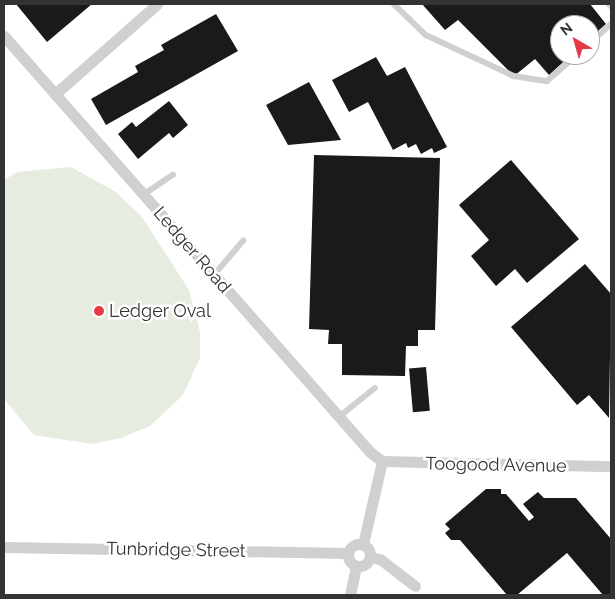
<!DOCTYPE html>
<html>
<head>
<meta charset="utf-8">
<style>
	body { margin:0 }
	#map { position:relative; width:615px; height:599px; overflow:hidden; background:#fff; font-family:Raleway,sans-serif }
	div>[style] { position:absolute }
	.green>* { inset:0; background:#e6ecdf }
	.building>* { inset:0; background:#1a1a1a; transform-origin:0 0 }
	.lane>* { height:5.5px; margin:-2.75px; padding:0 2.75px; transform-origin:2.75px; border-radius:2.75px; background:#d0d0d0 }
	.street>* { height:11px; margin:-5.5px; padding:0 5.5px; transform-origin:5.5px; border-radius:5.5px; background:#d0d0d0 }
	.street>.ring { margin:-5.5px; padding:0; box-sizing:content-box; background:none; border:11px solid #d0d0d0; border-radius:50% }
	.dots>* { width:14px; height:14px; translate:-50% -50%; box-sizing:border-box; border:2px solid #fff; border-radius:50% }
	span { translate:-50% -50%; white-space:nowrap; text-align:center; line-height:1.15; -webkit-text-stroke:5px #fff; paint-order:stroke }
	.street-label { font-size:18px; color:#333 }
	.poi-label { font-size:18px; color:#333 }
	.left { translate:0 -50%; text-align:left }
	.frame { position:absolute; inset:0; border:5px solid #333; pointer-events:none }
	.north { position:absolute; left:550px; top:15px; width:50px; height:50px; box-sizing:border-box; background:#fff; border:1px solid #adadad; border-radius:50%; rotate:322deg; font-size:14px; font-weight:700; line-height:20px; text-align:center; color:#333 }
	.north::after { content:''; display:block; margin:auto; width:18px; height:22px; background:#e63946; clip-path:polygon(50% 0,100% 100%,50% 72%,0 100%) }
</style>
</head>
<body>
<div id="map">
	<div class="green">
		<div style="clip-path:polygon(71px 167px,116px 192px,142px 217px,189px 290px,200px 332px,200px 358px,183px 395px,150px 426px,121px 438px,92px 444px,34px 435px,4px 399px,4px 180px,17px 172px)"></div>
	</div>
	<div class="building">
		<div style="clip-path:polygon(16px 4px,92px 4px,47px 42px)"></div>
		<div style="clip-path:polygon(422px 4px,590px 4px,606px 24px,590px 38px,590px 25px,560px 25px,560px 55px,571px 55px,549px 75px,535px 59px,514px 76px,458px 20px,445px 30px)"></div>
		<div style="clip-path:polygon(216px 14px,238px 51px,106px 125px,91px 99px,138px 72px,135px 66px,164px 50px,161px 45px)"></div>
		<div style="clip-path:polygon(376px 57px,387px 76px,405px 67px,447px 147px,434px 153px,432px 148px,421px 154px,416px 144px,408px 148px,406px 143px,393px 150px,368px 102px,349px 112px,332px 80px)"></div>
		<div style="clip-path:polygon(309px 82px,341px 140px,288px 145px,266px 105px)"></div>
		<div style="clip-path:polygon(169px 101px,188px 125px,173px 138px,169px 133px,138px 159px,118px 134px,132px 122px,136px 127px)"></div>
		<div style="clip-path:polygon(314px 155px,440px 158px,435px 330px,418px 330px,418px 346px,406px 346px,405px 376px,342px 375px,342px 344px,328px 344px,329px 330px,309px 329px)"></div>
		<div style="clip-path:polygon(511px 160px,579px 239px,527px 283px,515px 269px,496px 286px,471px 256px,489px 240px,459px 205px)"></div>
		<div style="clip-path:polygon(585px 264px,611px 294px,609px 418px,589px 395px,577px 405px,511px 327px)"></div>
		<div style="left:426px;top:367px;width:44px;height:17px;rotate:85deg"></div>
		<div style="clip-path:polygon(486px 489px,501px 489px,501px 494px,506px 494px,529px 521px,534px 517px,523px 504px,538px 492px,544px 498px,576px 498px,611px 539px,611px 595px,603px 595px,567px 553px,517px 595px,507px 595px,460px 540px,451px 540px,445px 533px,450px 529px,445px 524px)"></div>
	</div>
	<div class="lane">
		<div style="left:394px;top:4px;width:45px;rotate:44.1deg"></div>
		<div style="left:426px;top:35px;width:97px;rotate:25deg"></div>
		<div style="left:514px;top:76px;width:33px;rotate:9deg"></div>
		<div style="left:547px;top:81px;width:40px;rotate:-41deg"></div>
		<div style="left:609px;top:4px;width:3px;rotate:45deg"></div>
		<div style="left:590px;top:43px;width:28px;rotate:-42deg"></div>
		<div style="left:143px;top:195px;width:36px;rotate:-34deg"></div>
		<div style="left:214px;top:275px;width:45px;rotate:-49.5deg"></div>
		<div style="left:339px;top:417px;width:46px;rotate:-38.9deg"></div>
	</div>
	<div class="street">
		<div style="left:4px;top:36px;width:554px;rotate:48.66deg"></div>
		<div style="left:370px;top:452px;width:15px;rotate:37deg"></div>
		<div style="left:382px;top:461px;width:229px;rotate:1.3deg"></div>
		<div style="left:55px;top:94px;width:136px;rotate:-41.4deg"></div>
		<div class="ring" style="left:348px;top:544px;width:11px;height:11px"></div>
		<div style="left:363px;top:544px;width:85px;rotate:-77.1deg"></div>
		<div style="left:4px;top:547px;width:344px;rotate:1deg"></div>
		<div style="left:371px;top:557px;width:9px;rotate:13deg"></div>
		<div style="left:380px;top:559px;width:44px;rotate:37.6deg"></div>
		<div style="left:350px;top:595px;width:30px;rotate:-78deg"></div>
	</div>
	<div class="dots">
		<div style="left:99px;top:311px;background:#e63946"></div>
	</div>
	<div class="street-label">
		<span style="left:192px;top:250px;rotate:49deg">Ledger Road</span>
		<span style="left:496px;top:465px;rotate:1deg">Toogood Avenue</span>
		<span style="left:176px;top:550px;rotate:1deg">Tunbridge Street</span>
	</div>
	<div class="poi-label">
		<span class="left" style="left:109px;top:311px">Ledger Oval</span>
	</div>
	<div class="frame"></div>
	<div class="north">N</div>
</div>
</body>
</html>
